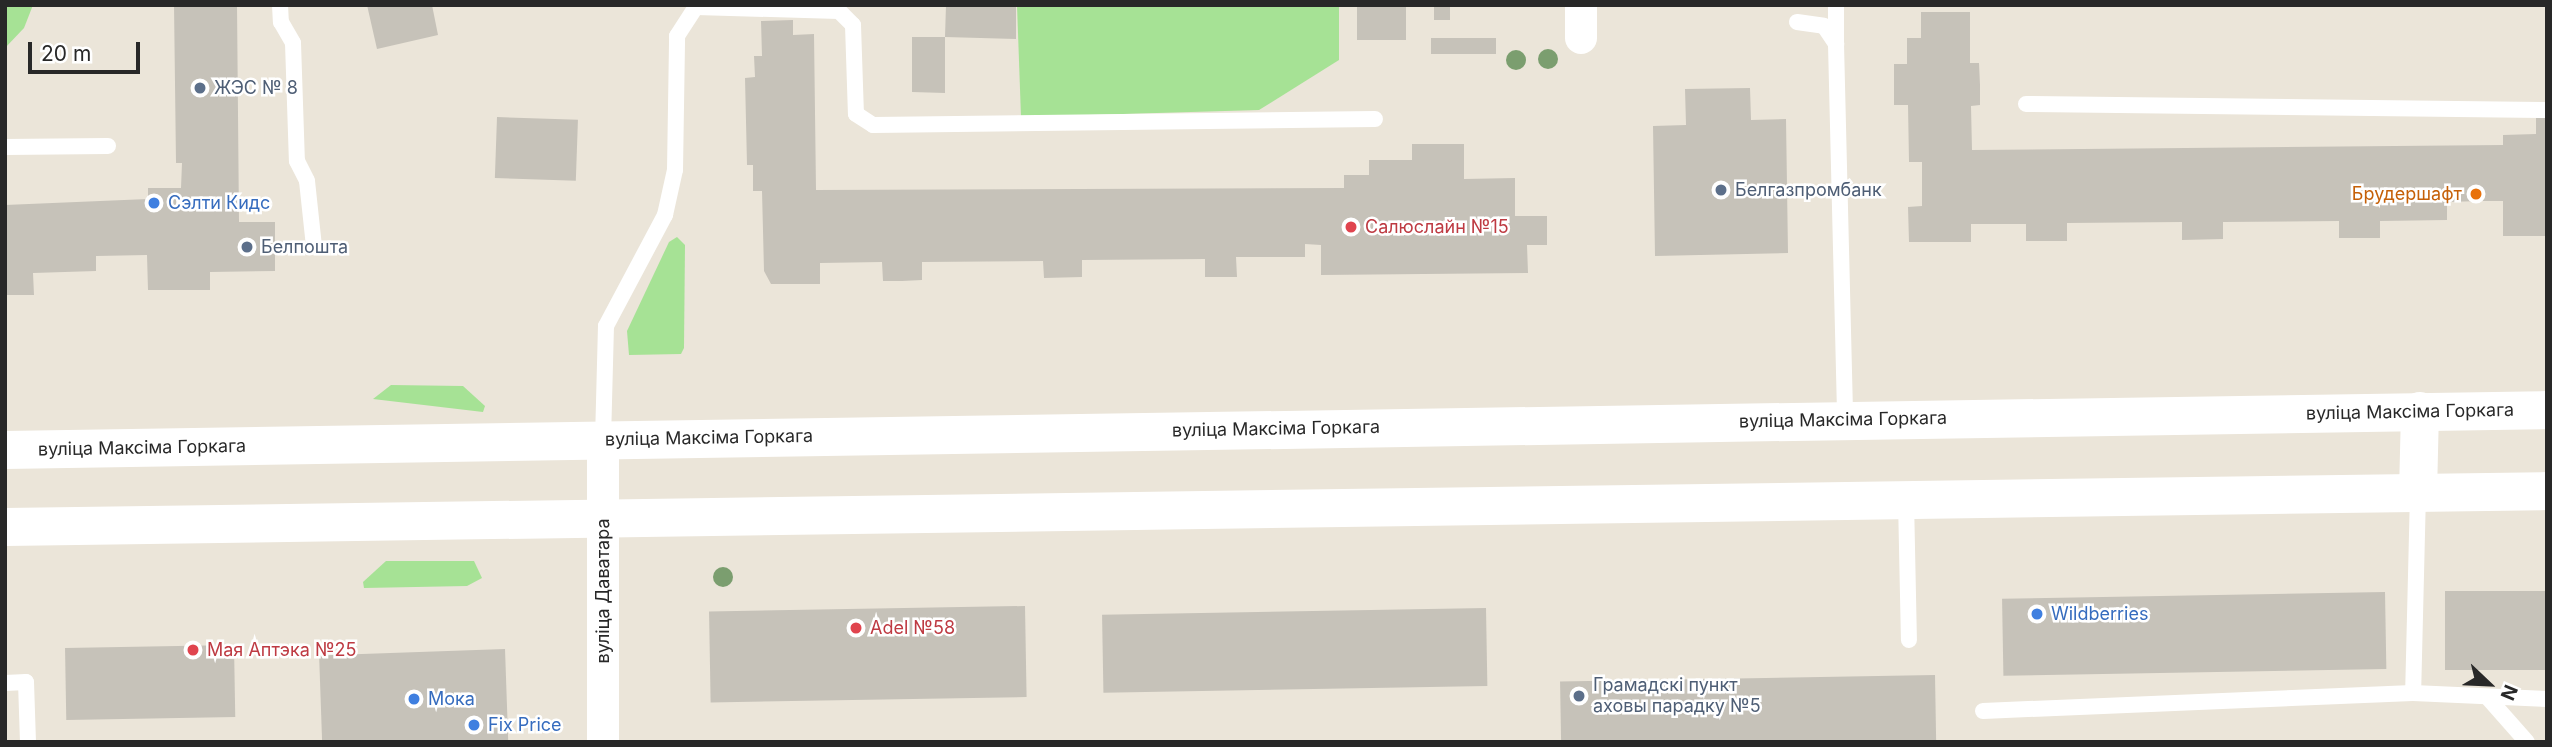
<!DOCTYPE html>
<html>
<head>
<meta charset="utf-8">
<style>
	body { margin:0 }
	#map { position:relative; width:2552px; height:747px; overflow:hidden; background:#ebe5d9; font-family:Inter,sans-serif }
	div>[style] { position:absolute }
	.green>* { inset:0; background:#a6e295 }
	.building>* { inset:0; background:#c6c2b9; transform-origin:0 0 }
	.service>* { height:16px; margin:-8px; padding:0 8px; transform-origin:8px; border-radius:8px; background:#fff }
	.minor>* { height:32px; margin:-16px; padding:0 16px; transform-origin:16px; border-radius:16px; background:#fff }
	.secondary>* { height:38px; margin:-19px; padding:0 19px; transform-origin:19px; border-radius:19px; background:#fff }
	.trees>* { width:20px; height:20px; margin:-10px; border-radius:50%; background:#7b9e6f }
	.dots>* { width:19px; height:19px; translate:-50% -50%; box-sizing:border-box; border:4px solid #fff; border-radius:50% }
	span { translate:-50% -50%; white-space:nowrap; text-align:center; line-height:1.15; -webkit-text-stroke:5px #fff; paint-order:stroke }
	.service-label { font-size:18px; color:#4e5e75 }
	.left { translate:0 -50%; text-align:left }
	.food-label { font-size:18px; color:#c56008 }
	.right { translate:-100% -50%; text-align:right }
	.shop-label { font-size:18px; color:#366cbe }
	.health-label { font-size:18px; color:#be3a42 }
	.street-label { font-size:18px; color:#282828 }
	.frame { position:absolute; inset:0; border:7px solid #282828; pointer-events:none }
	.north { position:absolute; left:2454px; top:649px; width:70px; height:70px; -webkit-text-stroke:5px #fff; paint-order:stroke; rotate:113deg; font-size:19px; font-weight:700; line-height:28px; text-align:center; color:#282828 }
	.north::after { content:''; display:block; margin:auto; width:24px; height:32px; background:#282828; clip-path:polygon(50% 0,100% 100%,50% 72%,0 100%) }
	.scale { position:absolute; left:28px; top:42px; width:112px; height:32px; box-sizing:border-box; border:4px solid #282828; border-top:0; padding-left:9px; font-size:21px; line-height:24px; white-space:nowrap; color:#282828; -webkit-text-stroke:5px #fff; paint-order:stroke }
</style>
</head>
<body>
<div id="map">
	<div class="green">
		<div style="clip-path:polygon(5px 5px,33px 5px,24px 28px,5px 48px)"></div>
		<div style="clip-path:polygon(1017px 5px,1339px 5px,1339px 60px,1259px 110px,1021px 117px)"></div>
		<div style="clip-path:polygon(677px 237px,685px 245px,684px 348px,681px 354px,629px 355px,627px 331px,669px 242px)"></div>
		<div style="clip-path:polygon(391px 385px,463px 386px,485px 406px,483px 412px,373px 399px)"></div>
		<div style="clip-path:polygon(386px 561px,474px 561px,482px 578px,467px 586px,364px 588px,363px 582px)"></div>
	</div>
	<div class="building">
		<div style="clip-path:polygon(174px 5px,237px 5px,239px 222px,275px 222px,275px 271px,210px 272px,210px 290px,148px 290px,147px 255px,96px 256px,96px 271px,33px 273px,34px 295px,5px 295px,5px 205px,148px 199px,148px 188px,181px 188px,182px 163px,176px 163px)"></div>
		<div style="clip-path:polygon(367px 5px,432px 5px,438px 35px,377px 49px)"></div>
		<div style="clip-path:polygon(946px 5px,1016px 5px,1016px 39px,945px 37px,945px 93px,912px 92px,912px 37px,945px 37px)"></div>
		<div style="left:1357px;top:5px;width:49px;height:35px"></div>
		<div style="left:1434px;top:5px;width:16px;height:15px"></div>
		<div style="clip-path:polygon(1921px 12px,1970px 12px,1970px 63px,1979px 63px,1980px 85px,1980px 105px,1971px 106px,1972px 150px,2503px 145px,2503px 135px,2536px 134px,2536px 118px,2547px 118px,2547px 236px,2503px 236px,2503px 201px,2481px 201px,2447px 202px,2447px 220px,2380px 221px,2380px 238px,2339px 238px,2339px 221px,2223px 222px,2223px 239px,2182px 240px,2182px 222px,2067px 223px,2067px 241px,2026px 241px,2026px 224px,1971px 224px,1971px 242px,1909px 242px,1908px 207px,1922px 206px,1922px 162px,1909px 162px,1908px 105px,1894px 105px,1894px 64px,1907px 64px,1907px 38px,1921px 38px)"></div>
		<div style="clip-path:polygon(793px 20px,793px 35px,814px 34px,816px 190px,1344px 188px,1344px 175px,1369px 175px,1369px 160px,1412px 160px,1412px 144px,1464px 144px,1464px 179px,1515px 178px,1515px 216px,1547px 216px,1547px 245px,1527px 245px,1528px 273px,1321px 275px,1321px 245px,1305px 244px,1305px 257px,1236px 257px,1237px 277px,1205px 277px,1205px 259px,1082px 260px,1082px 277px,1044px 278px,1043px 261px,922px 262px,922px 280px,902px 281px,883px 281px,882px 262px,820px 263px,820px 284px,771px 284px,764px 271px,762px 191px,753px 191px,753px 165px,747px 165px,745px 78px,755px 77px,754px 56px,762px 56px,761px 21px)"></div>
		<div style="left:1496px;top:38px;width:16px;height:65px;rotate:90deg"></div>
		<div style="clip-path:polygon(1750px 88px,1751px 120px,1786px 119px,1788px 253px,1655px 256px,1653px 126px,1686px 125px,1685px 89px)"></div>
		<div style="left:497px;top:117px;width:81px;height:61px;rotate:2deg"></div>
		<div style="left:2547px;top:591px;width:79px;height:102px;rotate:90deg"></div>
		<div style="left:2385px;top:592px;width:77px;height:383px;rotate:89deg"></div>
		<div style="left:1025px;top:606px;width:91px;height:316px;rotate:89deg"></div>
		<div style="left:1486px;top:608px;width:78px;height:384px;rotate:89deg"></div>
		<div style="left:234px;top:645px;width:72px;height:169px;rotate:89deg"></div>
		<div style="left:505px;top:649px;width:93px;height:186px;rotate:88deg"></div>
		<div style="left:1935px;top:675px;width:67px;height:375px;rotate:89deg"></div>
	</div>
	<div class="service">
		<div style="left:280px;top:5px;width:17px;rotate:87deg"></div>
		<div style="left:281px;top:22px;width:24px;rotate:60deg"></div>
		<div style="left:293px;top:43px;width:118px;rotate:88.1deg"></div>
		<div style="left:297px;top:161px;width:22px;rotate:63deg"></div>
		<div style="left:307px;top:181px;width:66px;rotate:83.9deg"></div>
		<div style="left:1797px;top:22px;width:27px;rotate:8deg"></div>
		<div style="left:1824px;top:26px;width:22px;rotate:56deg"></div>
		<div style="left:1836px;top:44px;width:376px;rotate:88.6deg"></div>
		<div style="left:1836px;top:44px;width:39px;rotate:-90deg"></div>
		<div style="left:2026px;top:104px;width:521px;rotate:0.66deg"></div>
		<div style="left:5px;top:147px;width:103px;rotate:-0.6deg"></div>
		<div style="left:603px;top:440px;width:114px;rotate:-88.5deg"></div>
		<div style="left:606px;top:326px;width:126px;rotate:-62deg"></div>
		<div style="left:665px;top:215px;width:46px;rotate:-77.5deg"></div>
		<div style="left:675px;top:170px;width:134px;rotate:-89.1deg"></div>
		<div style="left:677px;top:36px;width:35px;rotate:-57deg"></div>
		<div style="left:696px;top:7px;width:143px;rotate:1.6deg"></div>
		<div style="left:839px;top:11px;width:20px;rotate:45deg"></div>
		<div style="left:853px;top:25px;width:89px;rotate:88.1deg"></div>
		<div style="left:856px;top:114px;width:20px;rotate:33deg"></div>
		<div style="left:873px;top:125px;width:502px;rotate:-0.68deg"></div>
		<div style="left:2418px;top:493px;width:200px;rotate:91.4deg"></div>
		<div style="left:2413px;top:693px;width:134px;rotate:2.6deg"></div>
		<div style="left:1906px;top:500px;width:140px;rotate:88.8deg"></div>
		<div style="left:5px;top:683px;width:21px;rotate:-3deg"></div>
		<div style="left:26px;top:682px;width:60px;rotate:88.1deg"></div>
		<div style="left:2489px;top:699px;width:57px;rotate:48.5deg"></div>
		<div style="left:1983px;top:711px;width:430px;rotate:-2.4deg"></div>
	</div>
	<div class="minor">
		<div style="left:1581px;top:5px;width:33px;rotate:90deg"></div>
		<div style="left:603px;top:440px;width:302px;rotate:90deg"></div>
	</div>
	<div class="secondary">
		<div style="left:5px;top:450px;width:2542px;rotate:-0.9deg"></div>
		<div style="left:2418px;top:493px;width:82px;rotate:-88.6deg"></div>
		<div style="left:5px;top:527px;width:2542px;rotate:-0.81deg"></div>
	</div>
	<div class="trees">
		<div style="left:1548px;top:59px"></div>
		<div style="left:1516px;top:60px"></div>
		<div style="left:723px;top:577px"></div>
	</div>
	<div class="dots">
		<div style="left:200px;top:88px;background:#5c6f8a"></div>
		<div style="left:1721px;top:190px;background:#5c6f8a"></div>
		<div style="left:2476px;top:194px;background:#e8710a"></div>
		<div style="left:154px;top:203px;background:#3f7fe0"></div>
		<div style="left:1351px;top:227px;background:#e0444e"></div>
		<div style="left:247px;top:247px;background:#5c6f8a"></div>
		<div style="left:2037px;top:614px;background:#3f7fe0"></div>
		<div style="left:856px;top:628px;background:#e0444e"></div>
		<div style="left:193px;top:650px;background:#e0444e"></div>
		<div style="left:1579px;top:696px;background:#5c6f8a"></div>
		<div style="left:414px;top:699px;background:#3f7fe0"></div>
		<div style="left:474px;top:725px;background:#3f7fe0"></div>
	</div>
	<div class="service-label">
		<span class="left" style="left:214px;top:88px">ЖЭС № 8</span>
		<span class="left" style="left:1735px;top:190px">Белгазпромбанк</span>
		<span class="left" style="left:261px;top:247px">Белпошта</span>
		<span class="left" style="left:1593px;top:696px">Грамадскі пункт<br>аховы парадку №5</span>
	</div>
	<div class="food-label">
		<span class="right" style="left:2462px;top:194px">Брудершафт</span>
	</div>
	<div class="shop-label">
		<span class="left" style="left:168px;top:203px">Сэлти Кидс</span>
		<span class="left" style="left:2051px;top:614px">Wildberries</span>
		<span class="left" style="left:428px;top:699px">Мока</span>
		<span class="left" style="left:488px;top:725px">Fix Price</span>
	</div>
	<div class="health-label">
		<span class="left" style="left:1365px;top:227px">Салюслайн №15</span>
		<span class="left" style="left:870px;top:628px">Adel №58</span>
		<span class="left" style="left:207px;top:650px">Мая Аптэка №25</span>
	</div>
	<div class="street-label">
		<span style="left:2410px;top:412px;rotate:-1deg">вуліца Максіма Горкага</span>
		<span style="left:1843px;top:420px;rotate:-1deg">вуліца Максіма Горкага</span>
		<span style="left:1276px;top:429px;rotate:-1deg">вуліца Максіма Горкага</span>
		<span style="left:709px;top:438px;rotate:-1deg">вуліца Максіма Горкага</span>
		<span style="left:142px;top:448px;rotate:-1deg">вуліца Максіма Горкага</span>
		<span style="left:603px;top:591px;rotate:-90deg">вуліца Даватара</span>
	</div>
	<div class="frame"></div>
	<div class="north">N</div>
	<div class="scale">20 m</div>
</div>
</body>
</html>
